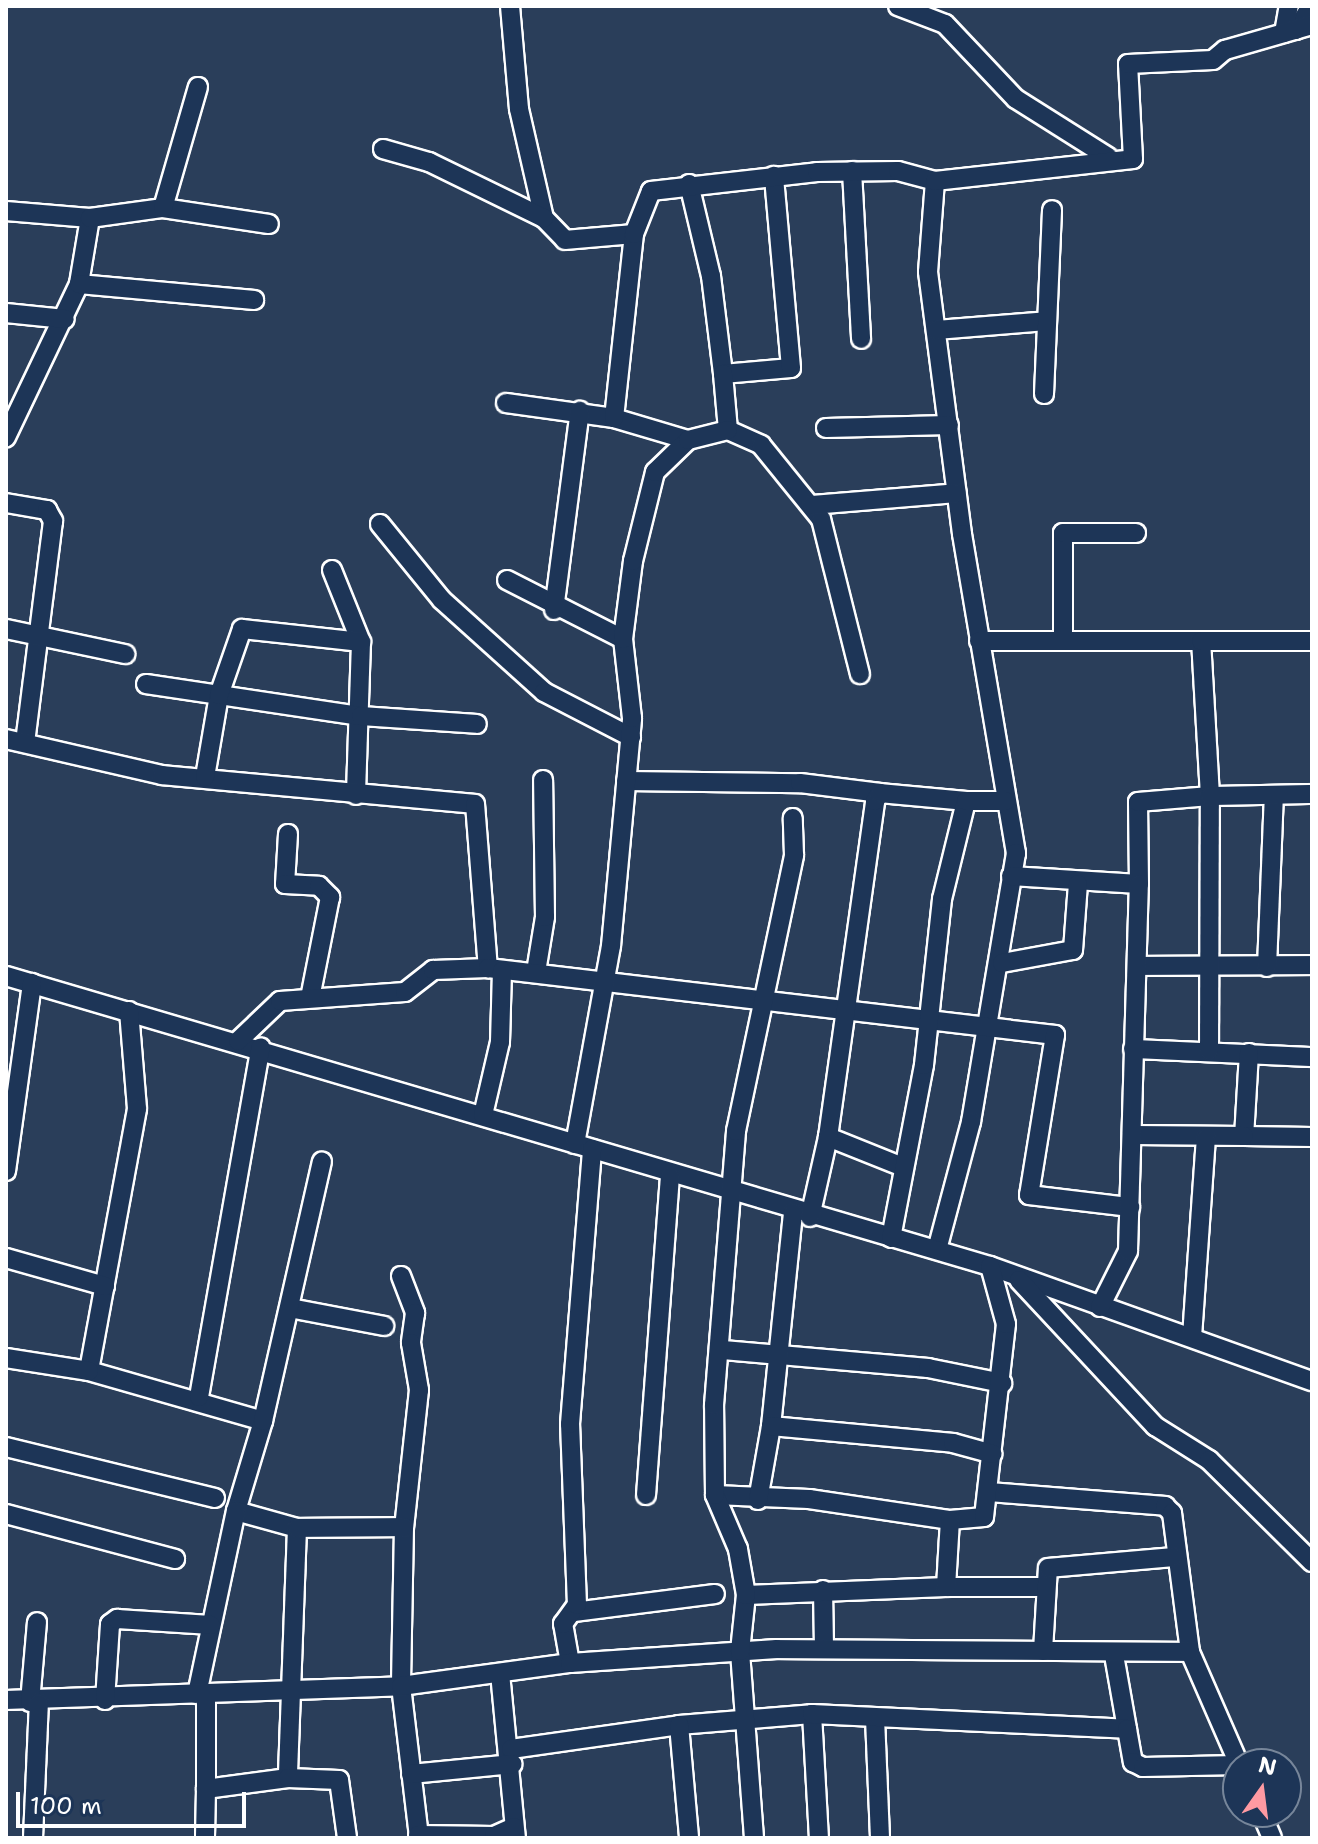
<!DOCTYPE html>
<html>
<head>
<meta charset="utf-8">
<style>
	body { margin:0 }
	#map { position:relative; width:1318px; height:1844px; overflow:hidden; background:#2a3e5a; font-family:"Shantell Sans",sans-serif }
	div>[style] { position:absolute }
	.roads { filter:drop-shadow(2px 0 #fff) drop-shadow(-2px 0 #fff) drop-shadow(0 2px #fff) drop-shadow(0 -2px #fff) }
	.minor>* { height:18px; margin:-9px; padding:0 9px; transform-origin:9px; border-radius:9px; background:#1d3557 }
	span { translate:-50% -50%; white-space:nowrap; text-align:center; line-height:1.15; -webkit-text-stroke:6px #1d3557; paint-order:stroke }
	.frame { position:absolute; inset:0; border:8px solid #fff; pointer-events:none }
	.north { position:absolute; left:1222px; top:1748px; width:80px; height:80px; box-sizing:border-box; background:#1d3557; border:2px solid #77869a; border-radius:50%; rotate:14deg; font-size:22px; font-weight:700; line-height:32px; text-align:center; color:#fff }
	.north::after { content:''; display:block; margin:auto; width:28px; height:36px; background:#ff9aa2; clip-path:polygon(50% 0,100% 100%,50% 72%,0 100%) }
	.scale { position:absolute; left:16px; top:1792px; width:230px; height:36px; box-sizing:border-box; border:4px solid #fff; border-top:0; padding-left:10px; font-size:24px; line-height:28px; white-space:nowrap; color:#fff; -webkit-text-stroke:6px #1d3557; paint-order:stroke }
</style>
</head>
<body>
<div id="map">
	<div class="roads">
		<div class="minor">
			<div style="left:510px;top:6px;width:103px;rotate:85deg"></div>
			<div style="left:519px;top:109px;width:112px;rotate:77.1deg"></div>
			<div style="left:544px;top:218px;width:30px;rotate:46deg"></div>
			<div style="left:565px;top:240px;width:69px;rotate:-5deg"></div>
			<div style="left:898px;top:6px;width:50px;rotate:21deg"></div>
			<div style="left:945px;top:24px;width:103px;rotate:46.6deg"></div>
			<div style="left:1016px;top:99px;width:109px;rotate:32.2deg"></div>
			<div style="left:1296px;top:30px;width:28px;rotate:-58deg"></div>
			<div style="left:1284px;top:33px;width:27px;rotate:-80deg"></div>
			<div style="left:383px;top:149px;width:48px;rotate:15.8deg"></div>
			<div style="left:429px;top:162px;width:128px;rotate:26deg"></div>
			<div style="left:852px;top:171px;width:168px;rotate:86.9deg"></div>
			<div style="left:935px;top:181px;width:91px;rotate:94.4deg"></div>
			<div style="left:928px;top:272px;width:264px;rotate:82.6deg"></div>
			<div style="left:962px;top:534px;width:324px;rotate:80.4deg"></div>
			<div style="left:1016px;top:853px;width:273px;rotate:99.5deg"></div>
			<div style="left:971px;top:1122px;width:132px;rotate:104.9deg"></div>
			<div style="left:689px;top:184px;width:95px;rotate:76.6deg"></div>
			<div style="left:711px;top:276px;width:99px;rotate:83deg"></div>
			<div style="left:723px;top:374px;width:68px;rotate:-5deg"></div>
			<div style="left:791px;top:368px;width:193px;rotate:-95.1deg"></div>
			<div style="left:163px;top:208px;width:107px;rotate:8.6deg"></div>
			<div style="left:6px;top:211px;width:84px;rotate:4.8deg"></div>
			<div style="left:90px;top:218px;width:67px;rotate:99.5deg"></div>
			<div style="left:79px;top:284px;width:170px;rotate:115.5deg"></div>
			<div style="left:90px;top:218px;width:74px;rotate:-7.8deg"></div>
			<div style="left:163px;top:208px;width:126px;rotate:-73.9deg"></div>
			<div style="left:79px;top:284px;width:176px;rotate:5.2deg"></div>
			<div style="left:6px;top:313px;width:59px;rotate:5.8deg"></div>
			<div style="left:936px;top:330px;width:111px;rotate:-4.6deg"></div>
			<div style="left:723px;top:374px;width:56px;rotate:84.9deg"></div>
			<div style="left:728px;top:430px;width:36px;rotate:24deg"></div>
			<div style="left:761px;top:445px;width:95px;rotate:51deg"></div>
			<div style="left:821px;top:519px;width:160px;rotate:75.9deg"></div>
			<div style="left:1044px;top:394px;width:184px;rotate:-87.5deg"></div>
			<div style="left:506px;top:403px;width:109px;rotate:7.9deg"></div>
			<div style="left:826px;top:428px;width:123px;rotate:-1.4deg"></div>
			<div style="left:688px;top:440px;width:77px;rotate:-163.4deg"></div>
			<div style="left:614px;top:418px;width:185px;rotate:-83.8deg"></div>
			<div style="left:634px;top:234px;width:46px;rotate:-68.4deg"></div>
			<div style="left:651px;top:191px;width:167px;rotate:-6.5deg"></div>
			<div style="left:817px;top:172px;width:81px;rotate:-0.7deg"></div>
			<div style="left:898px;top:171px;width:38px;rotate:15deg"></div>
			<div style="left:935px;top:181px;width:199px;rotate:-6.3deg"></div>
			<div style="left:1133px;top:159px;width:95px;rotate:-93deg"></div>
			<div style="left:1128px;top:64px;width:85px;rotate:-2.7deg"></div>
			<div style="left:1213px;top:60px;width:16px;rotate:-40deg"></div>
			<div style="left:1225px;top:50px;width:91px;rotate:-16deg"></div>
			<div style="left:6px;top:503px;width:42px;rotate:9.7deg"></div>
			<div style="left:47px;top:510px;width:13px;rotate:61deg"></div>
			<div style="left:53px;top:521px;width:223px;rotate:97.2deg"></div>
			<div style="left:812px;top:505px;width:145px;rotate:-4.7deg"></div>
			<div style="left:380px;top:524px;width:98px;rotate:50.8deg"></div>
			<div style="left:442px;top:600px;width:137px;rotate:42deg"></div>
			<div style="left:544px;top:692px;width:98px;rotate:27.3deg"></div>
			<div style="left:332px;top:570px;width:78px;rotate:68.1deg"></div>
			<div style="left:361px;top:642px;width:153px;rotate:91.9deg"></div>
			<div style="left:507px;top:580px;width:130px;rotate:27deg"></div>
			<div style="left:554px;top:610px;width:201px;rotate:-82.6deg"></div>
			<div style="left:6px;top:629px;width:122px;rotate:11.9deg"></div>
			<div style="left:1063px;top:638px;width:105px;rotate:-90deg"></div>
			<div style="left:1063px;top:533px;width:73px"></div>
			<div style="left:979px;top:641px;width:222px"></div>
			<div style="left:146px;top:684px;width:217px;rotate:8.5deg"></div>
			<div style="left:361px;top:716px;width:116px;rotate:3.9deg"></div>
			<div style="left:6px;top:739px;width:160px;rotate:13deg"></div>
			<div style="left:162px;top:775px;width:314px;rotate:5.3deg"></div>
			<div style="left:475px;top:804px;width:165px;rotate:85.5deg"></div>
			<div style="left:205px;top:777px;width:83px;rotate:-80.3deg"></div>
			<div style="left:219px;top:695px;width:70px;rotate:-70.8deg"></div>
			<div style="left:242px;top:629px;width:120px;rotate:6.2deg"></div>
			<div style="left:626px;top:781px;width:174px;rotate:0.7deg"></div>
			<div style="left:800px;top:783px;width:81px;rotate:7.1deg"></div>
			<div style="left:288px;top:834px;width:50px;rotate:93.4deg"></div>
			<div style="left:285px;top:884px;width:34px;rotate:3deg"></div>
			<div style="left:319px;top:886px;width:16px;rotate:45deg"></div>
			<div style="left:330px;top:897px;width:98px;rotate:101.2deg"></div>
			<div style="left:1011px;top:876px;width:128px;rotate:3.6deg"></div>
			<div style="left:1139px;top:884px;width:82px;rotate:-90.7deg"></div>
			<div style="left:1138px;top:802px;width:72px;rotate:-4.8deg"></div>
			<div style="left:1210px;top:796px;width:155px;rotate:-93.3deg"></div>
			<div style="left:1201px;top:641px;width:111px"></div>
			<div style="left:1002px;top:963px;width:72px;rotate:-10.4deg"></div>
			<div style="left:1073px;top:950px;width:66px;rotate:-85.7deg"></div>
			<div style="left:1137px;top:966px;width:175px;rotate:-0.3deg"></div>
			<div style="left:1267px;top:967px;width:171px;rotate:-87.7deg"></div>
			<div style="left:536px;top:972px;width:56px;rotate:-80.7deg"></div>
			<div style="left:545px;top:917px;width:137px;rotate:-90.8deg"></div>
			<div style="left:6px;top:976px;width:1026px;rotate:16.42deg"></div>
			<div style="left:990px;top:1266px;width:342px;rotate:19.7deg"></div>
			<div style="left:129px;top:1011px;width:98px;rotate:85.3deg"></div>
			<div style="left:137px;top:1109px;width:266px;rotate:100.4deg"></div>
			<div style="left:89px;top:1371px;width:181px;rotate:16deg"></div>
			<div style="left:263px;top:1421px;width:94px;rotate:106.7deg"></div>
			<div style="left:236px;top:1511px;width:63px;rotate:15.6deg"></div>
			<div style="left:297px;top:1528px;width:250px;rotate:92.1deg"></div>
			<div style="left:288px;top:1778px;width:83px;rotate:172.4deg"></div>
			<div style="left:206px;top:1789px;width:49px;rotate:91.2deg"></div>
			<div style="left:238px;top:1041px;width:58px;rotate:-43.6deg"></div>
			<div style="left:280px;top:1001px;width:125px;rotate:-4.1deg"></div>
			<div style="left:405px;top:992px;width:36px;rotate:-38deg"></div>
			<div style="left:433px;top:970px;width:55px;rotate:-2.1deg"></div>
			<div style="left:488px;top:968px;width:571px;rotate:6.74deg"></div>
			<div style="left:1055px;top:1035px;width:162px;rotate:99.2deg"></div>
			<div style="left:1029px;top:1195px;width:102px;rotate:6.8deg"></div>
			<div style="left:1133px;top:1049px;width:179px;rotate:2.6deg"></div>
			<div style="left:1209px;top:1051px;width:255px;rotate:-89.8deg"></div>
			<div style="left:1210px;top:796px;width:102px;rotate:-1.1deg"></div>
			<div style="left:1249px;top:1053px;width:83px;rotate:93.4deg"></div>
			<div style="left:1244px;top:1136px;width:68px;rotate:0.8deg"></div>
			<div style="left:483px;top:1115px;width:75px;rotate:-76.9deg"></div>
			<div style="left:500px;top:1042px;width:71px;rotate:-88.4deg"></div>
			<div style="left:1134px;top:1135px;width:110px;rotate:0.5deg"></div>
			<div style="left:575px;top:1144px;width:201px;rotate:-79.7deg"></div>
			<div style="left:611px;top:946px;width:229px;rotate:-84.7deg"></div>
			<div style="left:632px;top:718px;width:80px;rotate:-96.5deg"></div>
			<div style="left:623px;top:639px;width:79px;rotate:-82.7deg"></div>
			<div style="left:633px;top:561px;width:92px;rotate:-76.1deg"></div>
			<div style="left:655px;top:472px;width:46px;rotate:-44.1deg"></div>
			<div style="left:688px;top:440px;width:41px;rotate:-14deg"></div>
			<div style="left:903px;top:1167px;width:81px;rotate:-158.2deg"></div>
			<div style="left:828px;top:1137px;width:339px;rotate:-82deg"></div>
			<div style="left:875px;top:801px;width:9px;rotate:-58deg"></div>
			<div style="left:880px;top:793px;width:86px;rotate:5.3deg"></div>
			<div style="left:6px;top:1171px;width:190px;rotate:-82.1deg"></div>
			<div style="left:810px;top:1217px;width:82px;rotate:-77.3deg"></div>
			<div style="left:891px;top:1238px;width:176px;rotate:-79.2deg"></div>
			<div style="left:924px;top:1065px;width:167px;rotate:-83.8deg"></div>
			<div style="left:942px;top:899px;width:101px;rotate:-76.2deg"></div>
			<div style="left:966px;top:801px;width:40px"></div>
			<div style="left:6px;top:1258px;width:103px;rotate:15.8deg"></div>
			<div style="left:401px;top:1276px;width:40px;rotate:69deg"></div>
			<div style="left:415px;top:1313px;width:30px;rotate:98deg"></div>
			<div style="left:411px;top:1343px;width:48px;rotate:80.3deg"></div>
			<div style="left:419px;top:1390px;width:138px;rotate:96.2deg"></div>
			<div style="left:404px;top:1527px;width:159px;rotate:91.1deg"></div>
			<div style="left:401px;top:1686px;width:153px;rotate:83.2deg"></div>
			<div style="left:1019px;top:1280px;width:200px;rotate:47deg"></div>
			<div style="left:1155px;top:1426px;width:64px;rotate:32.2deg"></div>
			<div style="left:1209px;top:1460px;width:145px;rotate:44.7deg"></div>
			<div style="left:1100px;top:1307px;width:63px;rotate:-63.4deg"></div>
			<div style="left:1128px;top:1251px;width:367px;rotate:-88.3deg"></div>
			<div style="left:290px;top:1308px;width:96px;rotate:10.8deg"></div>
			<div style="left:1192px;top:1337px;width:200px;rotate:-86deg"></div>
			<div style="left:723px;top:1350px;width:206px;rotate:5deg"></div>
			<div style="left:928px;top:1368px;width:76px;rotate:11.5deg"></div>
			<div style="left:6px;top:1358px;width:84px;rotate:8.9deg"></div>
			<div style="left:199px;top:1397px;width:355px;rotate:-80deg"></div>
			<div style="left:263px;top:1421px;width:266px;rotate:-77.2deg"></div>
			<div style="left:771px;top:1426px;width:215px;rotate:-84.1deg"></div>
			<div style="left:6px;top:1447px;width:215px;rotate:13.7deg"></div>
			<div style="left:989px;top:1492px;width:177px;rotate:4.5deg"></div>
			<div style="left:1165px;top:1506px;width:10px;rotate:45deg"></div>
			<div style="left:1172px;top:1513px;width:140px;rotate:82.6deg"></div>
			<div style="left:1190px;top:1652px;width:122px;rotate:66.4deg"></div>
			<div style="left:646px;top:1495px;width:320px;rotate:-85.7deg"></div>
			<div style="left:715px;top:1495px;width:94px;rotate:2.4deg"></div>
			<div style="left:809px;top:1499px;width:143px;rotate:8.5deg"></div>
			<div style="left:950px;top:1520px;width:34px;rotate:-5deg"></div>
			<div style="left:984px;top:1517px;width:194px;rotate:-83.5deg"></div>
			<div style="left:1006px;top:1324px;width:60px;rotate:-105.4deg"></div>
			<div style="left:758px;top:1500px;width:75px;rotate:-80deg"></div>
			<div style="left:771px;top:1426px;width:183px;rotate:5.3deg"></div>
			<div style="left:953px;top:1443px;width:41px;rotate:15.4deg"></div>
			<div style="left:6px;top:1514px;width:175px;rotate:14.9deg"></div>
			<div style="left:297px;top:1528px;width:107px;rotate:-0.5deg"></div>
			<div style="left:943px;top:1587px;width:101px"></div>
			<div style="left:823px;top:1590px;width:59px;rotate:89deg"></div>
			<div style="left:746px;top:1595px;width:200px;rotate:-2.3deg"></div>
			<div style="left:946px;top:1587px;width:67px;rotate:-86.6deg"></div>
			<div style="left:574px;top:1612px;width:142px;rotate:-7.3deg"></div>
			<div style="left:1043px;top:1651px;width:83px;rotate:-86.6deg"></div>
			<div style="left:1048px;top:1568px;width:126px;rotate:-5deg"></div>
			<div style="left:1114px;top:1655px;width:75px;rotate:80deg"></div>
			<div style="left:570px;top:1663px;width:40px;rotate:-100deg"></div>
			<div style="left:563px;top:1624px;width:24px;rotate:-54deg"></div>
			<div style="left:577px;top:1605px;width:181px;rotate:-92.2deg"></div>
			<div style="left:570px;top:1424px;width:276px;rotate:-85.4deg"></div>
			<div style="left:500px;top:1673px;width:166px;rotate:84.5deg"></div>
			<div style="left:197px;top:1694px;width:187px;rotate:-78deg"></div>
			<div style="left:6px;top:1700px;width:395px;rotate:-2deg"></div>
			<div style="left:401px;top:1686px;width:171px;rotate:-7.8deg"></div>
			<div style="left:570px;top:1663px;width:207px;rotate:-3.9deg"></div>
			<div style="left:777px;top:1649px;width:413px;rotate:0.4deg"></div>
			<div style="left:105px;top:1700px;width:76px;rotate:-86.2deg"></div>
			<div style="left:110px;top:1624px;width:9px;rotate:-36deg"></div>
			<div style="left:117px;top:1619px;width:94px;rotate:3.7deg"></div>
			<div style="left:30px;top:1702px;width:80px;rotate:-85deg"></div>
			<div style="left:812px;top:1714px;width:124px;rotate:86.8deg"></div>
			<div style="left:875px;top:1718px;width:120px;rotate:87.6deg"></div>
			<div style="left:679px;top:1725px;width:133px;rotate:-4.7deg"></div>
			<div style="left:812px;top:1714px;width:315px;rotate:2.7deg"></div>
			<div style="left:1127px;top:1729px;width:34px;rotate:80deg"></div>
			<div style="left:1133px;top:1762px;width:11px;rotate:27deg"></div>
			<div style="left:1143px;top:1767px;width:95px;rotate:-1.2deg"></div>
			<div style="left:511px;top:1749px;width:170px;rotate:-8.1deg"></div>
			<div style="left:679px;top:1725px;width:113px;rotate:84.9deg"></div>
			<div style="left:411px;top:1774px;width:102px;rotate:-5.6deg"></div>
			<div style="left:288px;top:1778px;width:51px;rotate:2.2deg"></div>
			<div style="left:339px;top:1780px;width:59px;rotate:82.1deg"></div>
			<div style="left:206px;top:1789px;width:96px;rotate:-90deg"></div>
			<div style="left:1261px;top:1812px;width:28px;rotate:67deg"></div>
			<div style="left:418px;top:1835px;width:76px;rotate:0.8deg"></div>
			<div style="left:494px;top:1836px;width:22px;rotate:-24deg"></div>
			<div style="left:33px;top:1838px;width:135px;rotate:-87.5deg"></div>
			<div style="left:754px;top:1838px;width:188px;rotate:-94.3deg"></div>
			<div style="left:740px;top:1651px;width:56px;rotate:-83.9deg"></div>
			<div style="left:746px;top:1595px;width:47px;rotate:-99.9deg"></div>
			<div style="left:738px;top:1549px;width:59px;rotate:-113.1deg"></div>
			<div style="left:715px;top:1495px;width:90px;rotate:-90.6deg"></div>
			<div style="left:714px;top:1405px;width:275px;rotate:-85.4deg"></div>
			<div style="left:736px;top:1131px;width:282px;rotate:-78.1deg"></div>
			<div style="left:794px;top:855px;width:37px;rotate:-92deg"></div>
		</div>
	</div>
	<div class="frame"></div>
	<div class="north">N</div>
	<div class="scale">100 m</div>
</div>
</body>
</html>
